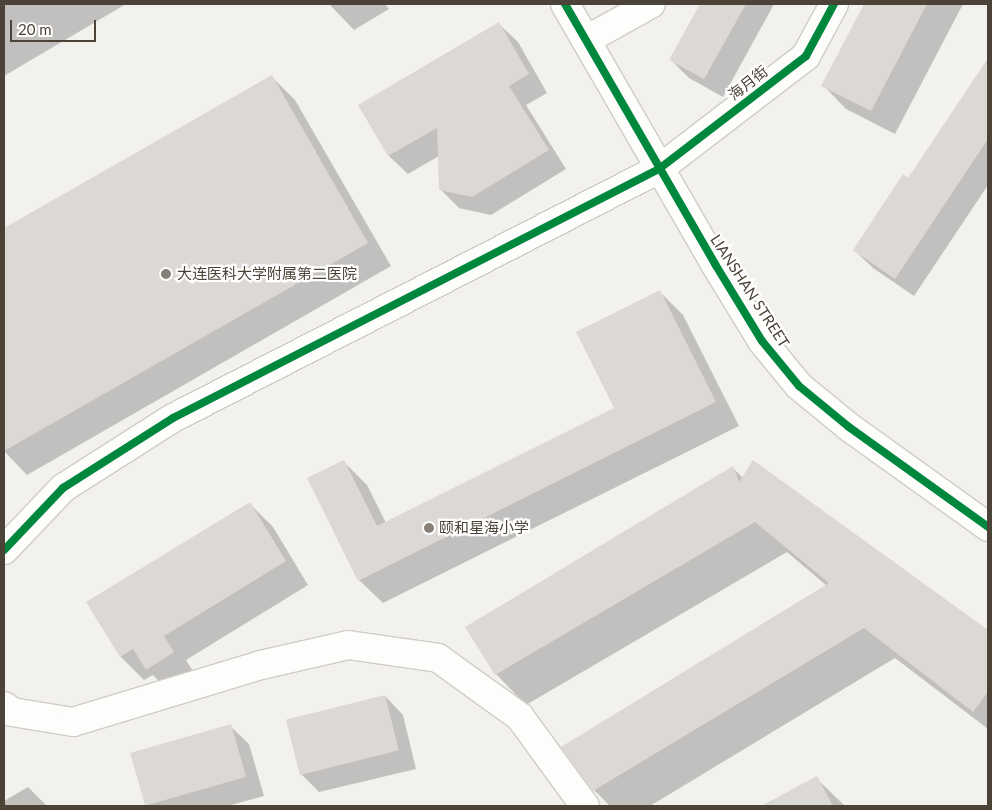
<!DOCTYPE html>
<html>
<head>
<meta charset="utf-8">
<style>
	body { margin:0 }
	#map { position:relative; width:992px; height:810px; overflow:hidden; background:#f3f1ee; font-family:Lato,"Noto Sans SC",sans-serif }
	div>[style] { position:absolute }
	.shadow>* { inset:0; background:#0003 }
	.building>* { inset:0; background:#dcd9d4; transform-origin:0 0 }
	.roads { filter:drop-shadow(1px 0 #d0ccc8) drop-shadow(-1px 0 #d0ccc8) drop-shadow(0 1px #d0ccc8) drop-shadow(0 -1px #d0ccc8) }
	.minor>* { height:28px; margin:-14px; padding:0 14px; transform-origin:14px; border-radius:14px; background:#fdfdfc }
	.cycleway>* { height:8px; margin:-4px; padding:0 4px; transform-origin:4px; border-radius:4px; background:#00873e }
	.dots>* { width:14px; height:14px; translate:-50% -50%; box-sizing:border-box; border:2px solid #fff; border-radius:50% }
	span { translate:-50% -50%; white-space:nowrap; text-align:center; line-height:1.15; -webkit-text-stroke:4.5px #fff; paint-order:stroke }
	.street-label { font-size:15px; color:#4c4338 }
	.poi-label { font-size:15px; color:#4c4338 }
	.left { translate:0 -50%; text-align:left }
	.frame { position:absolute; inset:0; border:5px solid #4c4338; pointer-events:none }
	.scale { position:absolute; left:10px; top:20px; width:86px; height:22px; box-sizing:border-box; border:2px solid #4c4338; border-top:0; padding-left:6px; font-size:15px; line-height:18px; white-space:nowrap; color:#4c4338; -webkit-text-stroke:4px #fff; paint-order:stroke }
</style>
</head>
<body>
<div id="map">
	<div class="shadow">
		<div style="clip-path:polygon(4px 4px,126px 4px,4px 76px)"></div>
		<div style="clip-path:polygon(329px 4px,385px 4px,389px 9px,354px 30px)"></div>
		<div style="clip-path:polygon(701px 4px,774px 4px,723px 97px,689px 78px,671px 60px)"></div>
		<div style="clip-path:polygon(865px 4px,963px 4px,895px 134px,846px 109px,823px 85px)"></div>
		<div style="clip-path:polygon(499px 24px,518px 42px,547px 93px,526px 105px,566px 169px,491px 215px,459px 208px,440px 189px,439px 156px,408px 174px,389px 156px,360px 105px)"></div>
		<div style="clip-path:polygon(988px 60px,988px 185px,914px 296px,873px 268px,854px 250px,908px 179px)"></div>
		<div style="clip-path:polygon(271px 76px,295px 100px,391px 266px,27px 475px,4px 451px,4px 229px)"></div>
		<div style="clip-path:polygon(660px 292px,683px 315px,739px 426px,383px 603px,359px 580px,343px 461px,367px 485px,386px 523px,616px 409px)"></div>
		<div style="clip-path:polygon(754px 462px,988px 632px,988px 729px,895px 658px,650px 806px,610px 806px,594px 790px,563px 747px,827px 586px,787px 552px,526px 705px,496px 674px,733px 468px,743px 478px)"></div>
		<div style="clip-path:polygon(250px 504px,273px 527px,308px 585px,186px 660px,196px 676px,170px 693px,153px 675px,144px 680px,121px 657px,88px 602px)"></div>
		<div style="clip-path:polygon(385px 696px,403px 715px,416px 769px,319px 792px,301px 774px,287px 720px)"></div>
		<div style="clip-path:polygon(230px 726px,249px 744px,264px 796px,227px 806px,146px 806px)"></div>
		<div style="clip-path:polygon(816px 778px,845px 806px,764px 806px)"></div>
		<div style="clip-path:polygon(28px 787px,47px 806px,4px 806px,4px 801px)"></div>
	</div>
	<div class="building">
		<div style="clip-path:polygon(700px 4px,746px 4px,704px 79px,669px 60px)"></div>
		<div style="clip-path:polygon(864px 4px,927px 4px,871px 111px,821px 86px)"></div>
		<div style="clip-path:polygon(499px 22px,529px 74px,509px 86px,549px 150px,472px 197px,439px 190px,437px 128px,388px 156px,358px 105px)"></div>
		<div style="clip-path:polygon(988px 58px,988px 139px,895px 279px,853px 250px,903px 174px,908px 178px)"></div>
		<div style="clip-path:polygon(272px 75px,368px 243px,4px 451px,4px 228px)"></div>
		<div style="clip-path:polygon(660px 290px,716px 402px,358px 581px,307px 478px,344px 460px,377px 526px,614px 408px,576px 332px)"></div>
		<div style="clip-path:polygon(753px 460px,988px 630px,988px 692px,973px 712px,864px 628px,593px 791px,561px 747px,829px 583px,755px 522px,495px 675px,465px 627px,733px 466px,739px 482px)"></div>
		<div style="clip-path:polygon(250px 502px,286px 561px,164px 636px,174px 652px,146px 670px,133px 649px,120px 657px,86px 602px)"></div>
		<div style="left:385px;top:695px;width:57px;height:102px;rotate:76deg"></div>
		<div style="left:231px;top:724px;width:55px;height:105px;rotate:74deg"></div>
		<div style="clip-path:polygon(817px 776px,833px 806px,761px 806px)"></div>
	</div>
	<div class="roads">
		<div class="minor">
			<div style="left:565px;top:4px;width:300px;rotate:60deg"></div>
			<div style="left:715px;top:264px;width:90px;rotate:58.6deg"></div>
			<div style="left:762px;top:341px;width:58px;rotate:50.6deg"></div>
			<div style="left:799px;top:386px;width:65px;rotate:39.4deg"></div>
			<div style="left:849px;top:427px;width:171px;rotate:35.7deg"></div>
			<div style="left:586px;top:40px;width:74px;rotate:-29deg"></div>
			<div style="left:4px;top:550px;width:86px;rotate:-46.4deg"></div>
			<div style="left:63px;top:488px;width:130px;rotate:-32.5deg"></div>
			<div style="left:173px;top:418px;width:546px;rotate:-27.13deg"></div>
			<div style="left:659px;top:169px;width:185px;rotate:-37.5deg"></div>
			<div style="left:806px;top:56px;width:59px;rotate:-61.7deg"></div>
			<div style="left:4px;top:706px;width:10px;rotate:37deg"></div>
			<div style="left:12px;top:712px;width:62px;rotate:9.3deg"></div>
			<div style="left:73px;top:722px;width:196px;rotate:-16.9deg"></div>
			<div style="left:261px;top:665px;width:89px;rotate:-12.9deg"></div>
			<div style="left:348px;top:645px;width:91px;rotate:8.2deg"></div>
			<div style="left:438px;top:658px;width:101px;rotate:35.7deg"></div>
			<div style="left:520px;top:717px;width:110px;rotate:53.9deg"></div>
		</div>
	</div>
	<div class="cycleway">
		<div style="left:565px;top:4px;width:300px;rotate:60deg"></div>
		<div style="left:715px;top:264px;width:90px;rotate:58.6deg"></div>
		<div style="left:762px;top:341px;width:58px;rotate:50.6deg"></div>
		<div style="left:799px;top:386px;width:65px;rotate:39.4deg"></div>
		<div style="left:849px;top:427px;width:171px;rotate:35.7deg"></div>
		<div style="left:4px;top:550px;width:86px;rotate:-46.4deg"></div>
		<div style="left:63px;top:488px;width:130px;rotate:-32.5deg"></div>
		<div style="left:173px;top:418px;width:546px;rotate:-27.13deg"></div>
		<div style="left:659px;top:169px;width:185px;rotate:-37.5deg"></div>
		<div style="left:806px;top:56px;width:59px;rotate:-61.7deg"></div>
	</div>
	<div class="dots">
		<div style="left:166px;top:274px;background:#868078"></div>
		<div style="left:429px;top:528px;background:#868078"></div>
	</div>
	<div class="street-label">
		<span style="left:748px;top:83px;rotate:-38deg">海月街</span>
		<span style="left:750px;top:291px;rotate:57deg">LIANSHAN STREET</span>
	</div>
	<div class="poi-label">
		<span class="left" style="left:177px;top:274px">大连医科大学附属第二医院</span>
		<span class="left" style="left:439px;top:528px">颐和星海小学</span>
	</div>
	<div class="frame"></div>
	<div class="scale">20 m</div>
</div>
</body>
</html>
